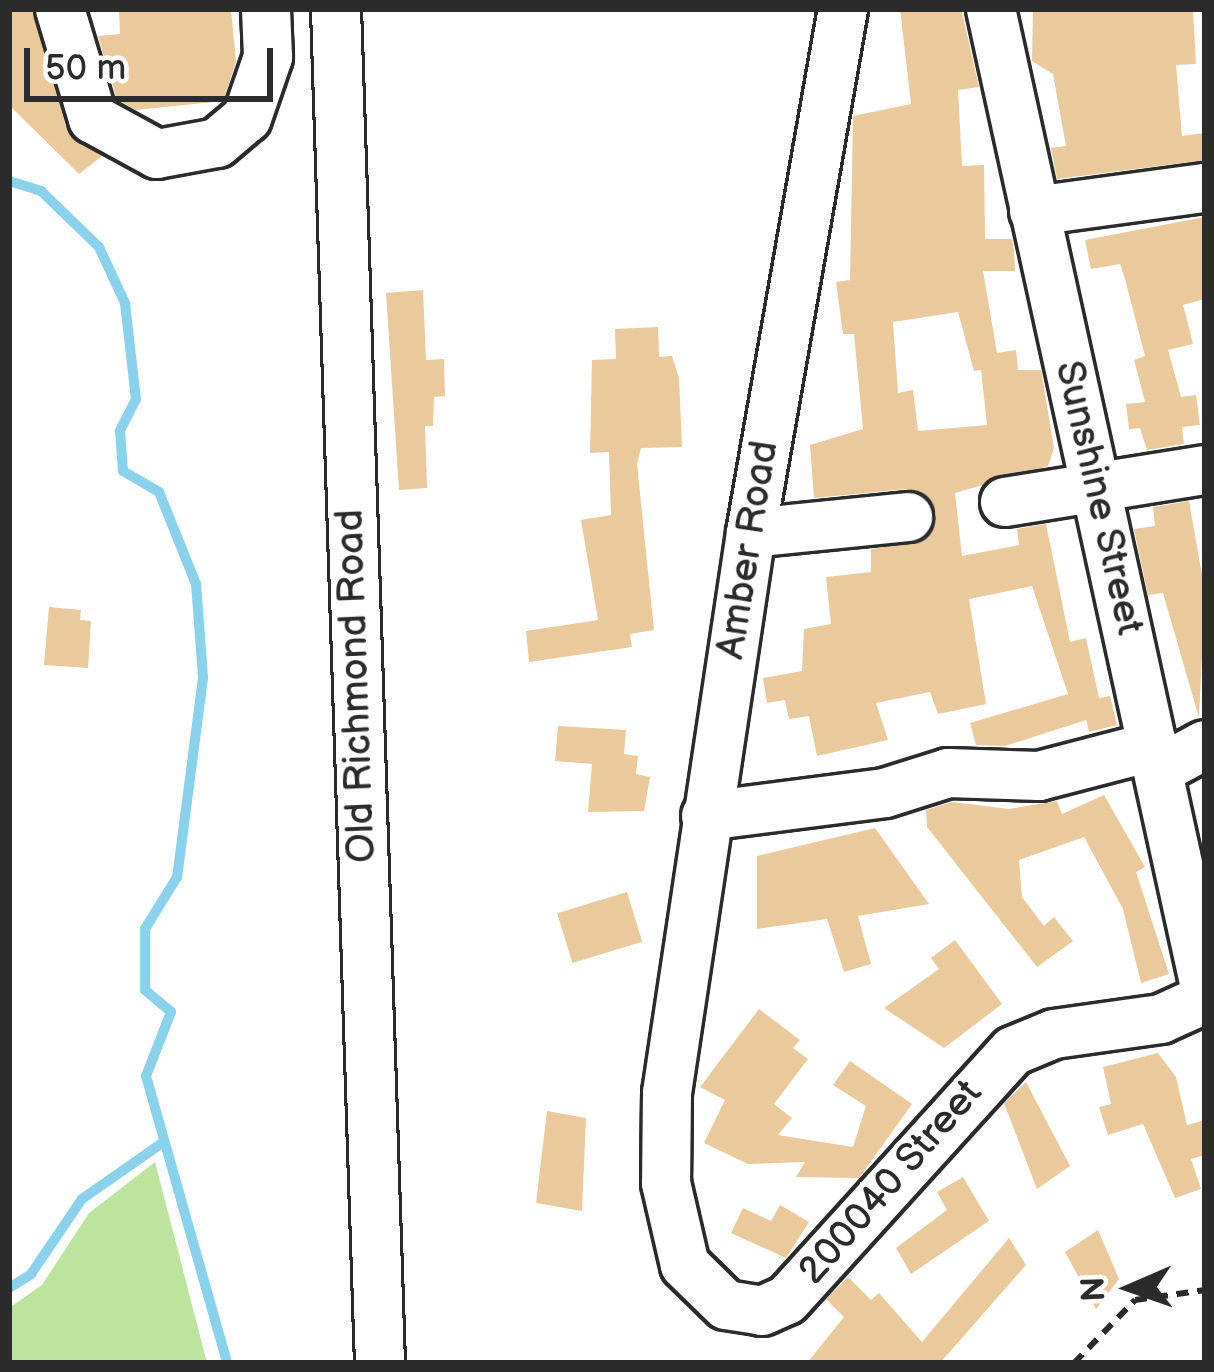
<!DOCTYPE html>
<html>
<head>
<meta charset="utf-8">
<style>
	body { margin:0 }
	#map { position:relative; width:1214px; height:1372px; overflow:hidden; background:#fff; font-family:"Balsamiq Sans",sans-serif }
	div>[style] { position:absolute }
	.green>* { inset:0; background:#bde49f }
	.stream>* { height:10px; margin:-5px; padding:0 5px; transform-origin:5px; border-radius:5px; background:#8ad1eb }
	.building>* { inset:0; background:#eac99c; transform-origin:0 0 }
	.path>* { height:6px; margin-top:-3px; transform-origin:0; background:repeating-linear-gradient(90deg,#2b2b2b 0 12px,transparent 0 21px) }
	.roads { filter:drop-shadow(3px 0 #2b2b2b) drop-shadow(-3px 0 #2b2b2b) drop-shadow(0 3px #2b2b2b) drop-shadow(0 -3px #2b2b2b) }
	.minor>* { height:48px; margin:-24px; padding:0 24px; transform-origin:24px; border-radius:24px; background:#fff }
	span { translate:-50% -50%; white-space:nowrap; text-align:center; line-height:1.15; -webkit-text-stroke:9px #fff; paint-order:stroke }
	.street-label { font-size:39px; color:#2b2b2b }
	.frame { position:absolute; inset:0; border:12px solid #2b2b2b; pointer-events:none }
	.north { position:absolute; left:1070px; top:1228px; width:120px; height:120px; -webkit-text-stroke:9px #fff; paint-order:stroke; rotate:268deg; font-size:33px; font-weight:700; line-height:48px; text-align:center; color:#2b2b2b }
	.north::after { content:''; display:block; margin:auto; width:42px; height:54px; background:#2b2b2b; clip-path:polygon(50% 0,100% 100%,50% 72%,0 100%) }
	.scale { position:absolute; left:24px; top:48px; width:249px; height:54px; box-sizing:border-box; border:6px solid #2b2b2b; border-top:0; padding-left:15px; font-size:36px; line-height:42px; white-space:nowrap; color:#2b2b2b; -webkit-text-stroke:9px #fff; paint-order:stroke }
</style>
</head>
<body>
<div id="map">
	<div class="green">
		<div style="clip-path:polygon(155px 1162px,207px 1363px,9px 1363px,9px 1308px,42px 1285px,89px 1213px)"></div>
	</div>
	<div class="stream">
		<div style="left:9px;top:181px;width:34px;rotate:17deg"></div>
		<div style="left:41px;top:191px;width:81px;rotate:44deg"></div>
		<div style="left:99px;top:247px;width:62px;rotate:65.1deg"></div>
		<div style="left:125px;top:303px;width:97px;rotate:83.5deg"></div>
		<div style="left:136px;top:399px;width:36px;rotate:117deg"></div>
		<div style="left:120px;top:431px;width:40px;rotate:85.7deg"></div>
		<div style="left:123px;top:471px;width:42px;rotate:30.3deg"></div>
		<div style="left:159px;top:492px;width:99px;rotate:68.1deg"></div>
		<div style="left:196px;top:584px;width:94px;rotate:85.7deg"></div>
		<div style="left:203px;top:678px;width:201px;rotate:97.4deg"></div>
		<div style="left:177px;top:877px;width:61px;rotate:121.6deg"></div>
		<div style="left:145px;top:929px;width:61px;rotate:90deg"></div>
		<div style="left:145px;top:990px;width:34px;rotate:40deg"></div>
		<div style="left:171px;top:1012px;width:69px;rotate:111.3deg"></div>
		<div style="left:146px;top:1076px;width:298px;rotate:74.2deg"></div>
		<div style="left:9px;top:1288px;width:26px;rotate:-32deg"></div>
		<div style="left:31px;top:1274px;width:91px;rotate:-55.8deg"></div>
		<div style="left:82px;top:1199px;width:98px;rotate:-35deg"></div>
	</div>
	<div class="building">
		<div style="clip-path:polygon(9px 9px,32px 9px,66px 127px,102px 156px,79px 174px,9px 105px)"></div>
		<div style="clip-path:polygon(119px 9px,231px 9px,236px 62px,223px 101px,136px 110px,117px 100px,98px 36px,120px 34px)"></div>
		<div style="clip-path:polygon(evenodd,900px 9px,962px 12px,979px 87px,958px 90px,962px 166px,984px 165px,985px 239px,1012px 239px,1014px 250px,1015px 271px,983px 271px,997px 353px,1016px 350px,1018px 370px,1041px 370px,1054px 448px,1048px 466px,955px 493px,962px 556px,1019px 545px,1017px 529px,1046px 524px,1070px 642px,1086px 638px,1099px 698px,1110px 696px,1117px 725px,1089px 732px,1086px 720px,1005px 746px,976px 745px,970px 723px,1068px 694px,1032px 586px,969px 599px,986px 704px,938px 714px,930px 692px,876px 703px,888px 740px,817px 756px,809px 716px,789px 719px,785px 700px,767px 703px,763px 678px,802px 671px,804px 629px,831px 624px,826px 577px,871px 572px,871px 549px,924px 541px,936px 515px,930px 499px,906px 489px,814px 498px,810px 445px,863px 429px,854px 334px,843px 334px,836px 282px,850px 280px,853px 116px,911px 104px,900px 9px,958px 312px,974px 371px,981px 370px,987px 425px,918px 431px,913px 390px,898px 393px,893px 322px,958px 312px)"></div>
		<div style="clip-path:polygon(1033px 9px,1193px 11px,1196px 64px,1176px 65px,1182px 136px,1205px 133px,1205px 160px,1057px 179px,1051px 148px,1066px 146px,1053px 74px,1032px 61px)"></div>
		<div style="clip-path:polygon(1205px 217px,1205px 299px,1183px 305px,1193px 344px,1168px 350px,1181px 397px,1196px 395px,1200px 425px,1182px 427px,1184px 444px,1147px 450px,1140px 428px,1129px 429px,1126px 404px,1145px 402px,1134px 360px,1145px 356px,1125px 279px,1120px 264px,1091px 269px,1085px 240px)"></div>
		<div style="clip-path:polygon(423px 290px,426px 360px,444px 359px,445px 396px,434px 397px,433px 426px,425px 426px,427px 488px,399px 490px,386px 293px)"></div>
		<div style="clip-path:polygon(658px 327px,659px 357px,672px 356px,679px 378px,682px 447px,641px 448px,637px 464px,654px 630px,630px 634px,632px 647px,529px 662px,526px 631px,598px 620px,581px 520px,611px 515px,609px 452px,590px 453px,592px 360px,616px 359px,615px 329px)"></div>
		<div style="clip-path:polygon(1189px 501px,1205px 592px,1199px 718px,1163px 593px,1148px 595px,1134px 529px,1155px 526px,1153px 507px)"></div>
		<div style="clip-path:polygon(49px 607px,81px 610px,80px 620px,91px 621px,88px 668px,44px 665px)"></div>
		<div style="clip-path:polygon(558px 726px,626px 730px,624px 754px,638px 756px,636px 774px,650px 777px,644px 811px,588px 812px,592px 764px,555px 761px)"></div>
		<div style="clip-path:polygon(1104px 795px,1145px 867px,1136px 872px,1169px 974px,1141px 983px,1123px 909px,1084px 837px,1019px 860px,1022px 897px,1044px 926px,1054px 917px,1073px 941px,1037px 967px,927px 827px,926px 810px,952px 802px,1009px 809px,1057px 801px,1062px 814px)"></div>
		<div style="clip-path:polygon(875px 828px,929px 904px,858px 916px,871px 964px,844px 972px,827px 919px,757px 929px,757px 856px)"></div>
		<div style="left:627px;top:892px;width:52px;height:73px;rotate:73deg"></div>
		<div style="clip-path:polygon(955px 940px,1002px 1004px,944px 1048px,884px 1008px,939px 969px,931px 958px)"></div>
		<div style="clip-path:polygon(759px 1009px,800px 1040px,793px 1048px,808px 1059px,774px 1104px,792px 1118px,778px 1135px,853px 1147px,866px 1106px,833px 1085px,850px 1061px,912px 1104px,859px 1178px,796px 1177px,805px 1162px,748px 1164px,704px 1143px,725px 1100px,700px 1087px)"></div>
		<div style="clip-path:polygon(1158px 1053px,1176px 1077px,1187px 1125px,1205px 1120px,1205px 1155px,1191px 1159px,1201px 1189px,1175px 1198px,1143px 1124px,1108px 1135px,1099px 1107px,1111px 1104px,1103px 1067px)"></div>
		<div style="clip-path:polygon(1026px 1082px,1070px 1166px,1037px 1189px,1004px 1103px)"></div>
		<div style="clip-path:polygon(547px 1111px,586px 1118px,582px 1211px,536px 1203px)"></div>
		<div style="clip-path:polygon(963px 1177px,989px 1221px,911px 1274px,896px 1248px,947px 1210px,937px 1192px)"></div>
		<div style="clip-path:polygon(780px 1205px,809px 1222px,786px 1258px,731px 1233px,743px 1208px,771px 1221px)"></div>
		<div style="clip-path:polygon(1098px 1230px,1119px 1279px,1096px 1309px,1065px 1252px)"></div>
		<div style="clip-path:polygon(1009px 1238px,1026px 1265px,940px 1363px,807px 1363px,844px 1317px,826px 1299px,848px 1277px,871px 1300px,879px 1293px,922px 1342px)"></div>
	</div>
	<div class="path">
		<div style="left:1074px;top:1363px;width:88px;rotate:-45.9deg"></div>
		<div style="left:1135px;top:1300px;width:71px;rotate:-8.1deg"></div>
	</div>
	<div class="roads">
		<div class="minor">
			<div style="left:60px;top:9px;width:115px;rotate:73.3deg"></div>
			<div style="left:93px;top:119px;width:73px;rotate:28.7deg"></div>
			<div style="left:157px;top:154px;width:61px;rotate:-10.4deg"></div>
			<div style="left:217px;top:143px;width:39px;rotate:-40deg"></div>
			<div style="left:247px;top:118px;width:65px;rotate:-71deg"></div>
			<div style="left:268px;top:57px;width:48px;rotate:-92.4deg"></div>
			<div style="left:336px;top:9px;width:1355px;rotate:88.14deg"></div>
			<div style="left:843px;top:9px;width:532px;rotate:99.96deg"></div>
			<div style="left:751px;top:533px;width:566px;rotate:98.53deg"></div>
			<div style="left:667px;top:1093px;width:90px;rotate:90.6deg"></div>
			<div style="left:666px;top:1183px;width:84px;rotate:77deg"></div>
			<div style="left:685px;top:1265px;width:57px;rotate:44.3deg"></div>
			<div style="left:726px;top:1305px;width:36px;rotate:9deg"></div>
			<div style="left:762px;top:1311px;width:27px;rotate:-24deg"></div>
			<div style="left:787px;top:1300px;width:336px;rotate:-47.8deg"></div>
			<div style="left:1013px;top:1051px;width:44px;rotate:-22.5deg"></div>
			<div style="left:1054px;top:1034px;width:108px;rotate:-8deg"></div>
			<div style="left:1161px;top:1019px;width:48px;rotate:-24.4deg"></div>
			<div style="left:991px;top:9px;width:1001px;rotate:77.66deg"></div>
			<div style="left:1034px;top:211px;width:173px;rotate:-7.7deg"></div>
			<div style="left:1005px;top:502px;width:203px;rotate:-9.1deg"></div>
			<div style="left:751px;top:533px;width:158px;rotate:-5.8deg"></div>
			<div style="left:1159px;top:770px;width:52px;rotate:-28.5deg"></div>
			<div style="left:706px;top:816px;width:180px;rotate:-7.3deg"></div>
			<div style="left:885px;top:793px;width:66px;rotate:-17.6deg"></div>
			<div style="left:948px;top:773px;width:91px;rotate:1.9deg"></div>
			<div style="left:1039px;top:776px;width:119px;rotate:-14.6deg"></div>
		</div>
	</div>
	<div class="street-label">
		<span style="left:1098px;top:498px;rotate:77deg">Sunshine Street</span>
		<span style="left:749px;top:550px;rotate:-81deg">Amber Road</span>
		<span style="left:357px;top:686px;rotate:-92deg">Old Richmond Road</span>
		<span style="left:891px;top:1183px;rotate:-49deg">200040 Street</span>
	</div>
	<div class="frame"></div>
	<div class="north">N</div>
	<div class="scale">50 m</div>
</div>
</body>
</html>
